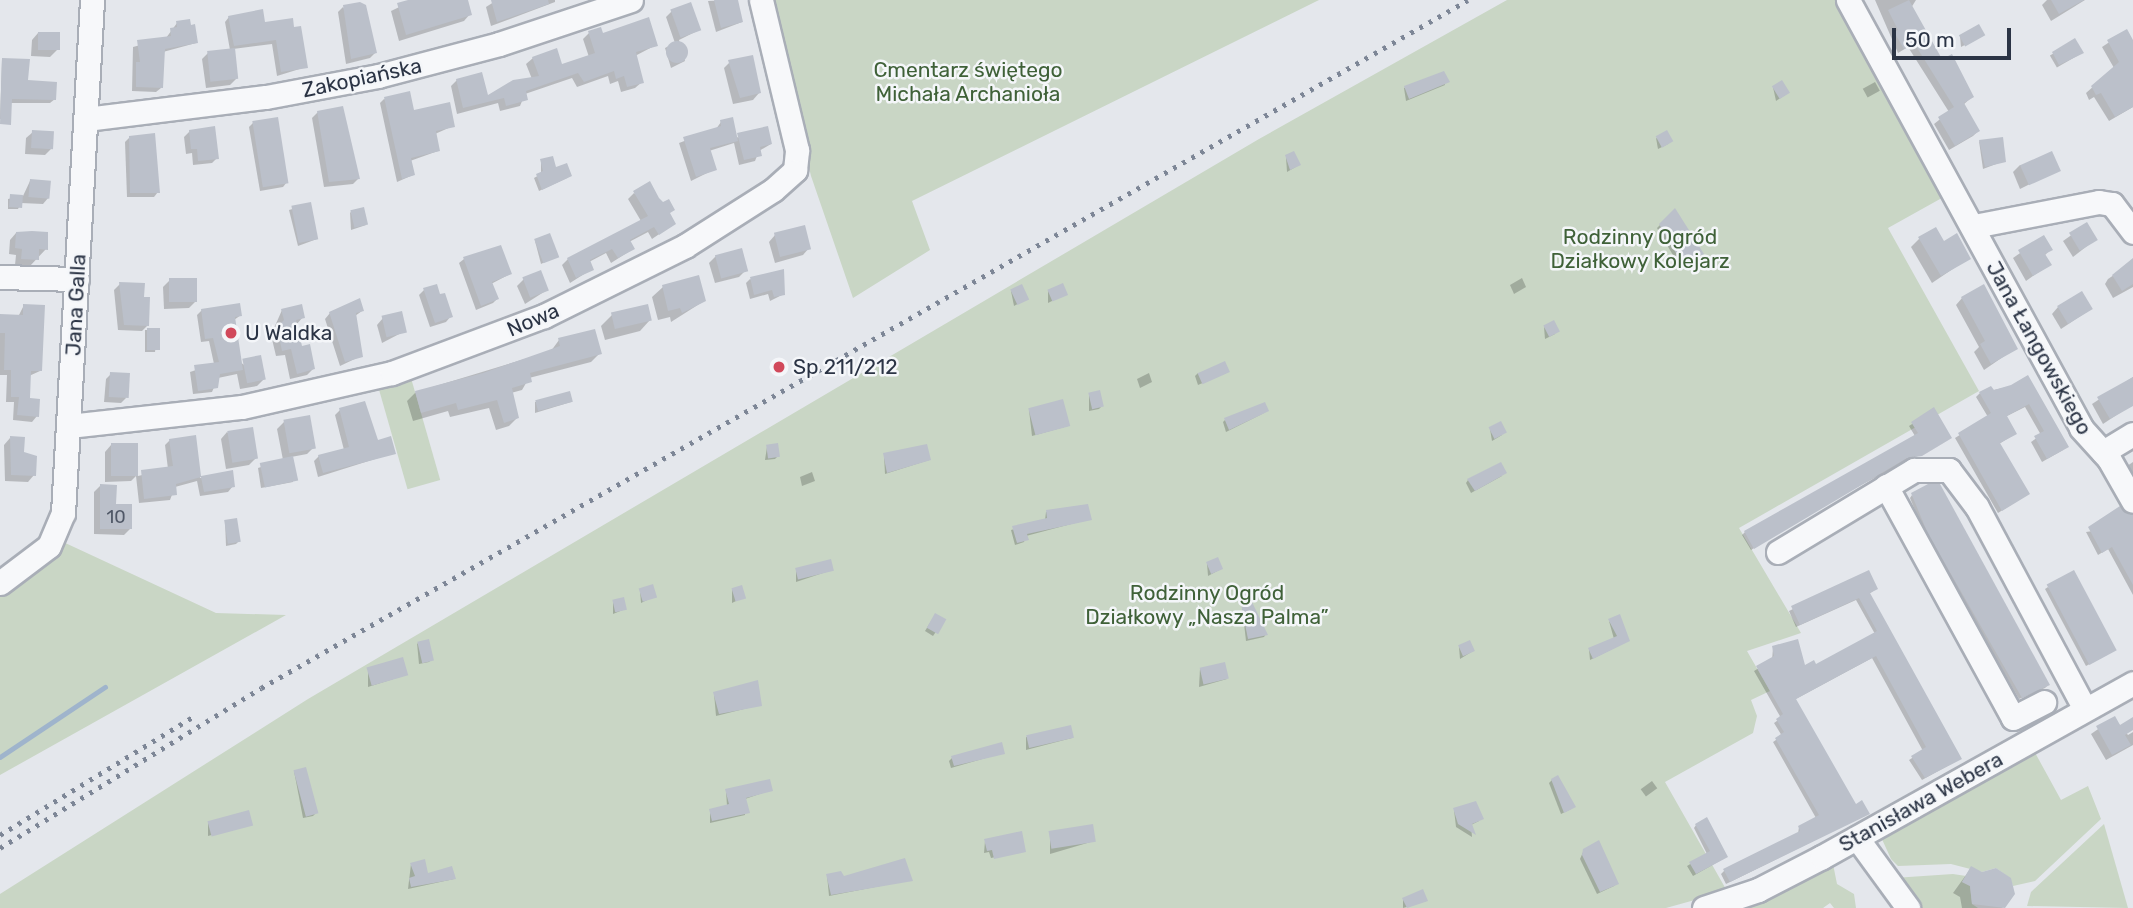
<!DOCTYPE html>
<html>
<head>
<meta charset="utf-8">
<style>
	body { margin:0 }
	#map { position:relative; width:2133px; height:908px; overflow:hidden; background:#e4e7ec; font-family:Rubik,sans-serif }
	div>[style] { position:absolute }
	.green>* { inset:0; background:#c9d6c5; transform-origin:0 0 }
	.shadow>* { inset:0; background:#0003; transform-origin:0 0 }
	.stream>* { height:4.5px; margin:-2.25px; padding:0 2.25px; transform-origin:2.25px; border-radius:2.25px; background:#9fb4cc }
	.building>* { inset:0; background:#bbc0ca; transform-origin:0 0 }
	.round { border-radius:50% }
	.roads { filter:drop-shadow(2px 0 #a9aeb7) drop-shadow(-2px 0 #a9aeb7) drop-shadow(0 2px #a9aeb7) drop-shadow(0 -2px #a9aeb7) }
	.minor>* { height:23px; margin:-11.5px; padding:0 11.5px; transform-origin:11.5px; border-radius:11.5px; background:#f7f8fa }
	.rail>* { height:4.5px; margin-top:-2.25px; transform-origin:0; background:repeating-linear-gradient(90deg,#7d8696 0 3.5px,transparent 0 10.5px) }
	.dots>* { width:19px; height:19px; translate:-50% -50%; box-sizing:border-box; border:4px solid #f4f6f9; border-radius:50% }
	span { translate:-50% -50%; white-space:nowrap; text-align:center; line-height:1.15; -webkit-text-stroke:5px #f4f6f9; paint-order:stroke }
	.number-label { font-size:18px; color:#4f5766 }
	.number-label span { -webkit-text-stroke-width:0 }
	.park-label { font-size:21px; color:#3f6138 }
	.street-label { font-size:21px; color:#2b3445 }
	.poi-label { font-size:21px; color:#2b3445 }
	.left { translate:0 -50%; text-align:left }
	.scale { position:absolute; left:1892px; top:28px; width:119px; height:32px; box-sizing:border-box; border:4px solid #2b3445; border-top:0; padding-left:9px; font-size:21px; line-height:24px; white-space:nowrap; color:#2b3445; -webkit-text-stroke:5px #f4f6f9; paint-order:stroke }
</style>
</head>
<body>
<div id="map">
	<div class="green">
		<div style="clip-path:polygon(768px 0,1319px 0,912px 201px,930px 250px,853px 298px,811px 176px)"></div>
		<div style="clip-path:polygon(1507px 0,1839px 0,1949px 194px,1888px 228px,1979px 391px,1739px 528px,1801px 633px,1747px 651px,1770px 691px,1751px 700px,1757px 716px,1753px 733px,1665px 782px,1727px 891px,1666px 908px,0 908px,0 894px,308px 699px,1259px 139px)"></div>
		<div style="left:411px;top:378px;width:106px;height:34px;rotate:74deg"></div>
		<div style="clip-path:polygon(61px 541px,216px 613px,286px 615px,0 775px,0 590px)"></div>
		<div style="clip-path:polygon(2033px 749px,2061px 800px,2088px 786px,2101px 819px,2035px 881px,2013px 886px,2010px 878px,1996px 868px,1982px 872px,1951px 864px,1898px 866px,1891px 859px,1881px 837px)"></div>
		<div style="clip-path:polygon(2104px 824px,2128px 908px,2027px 906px,2031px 892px)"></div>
		<div style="clip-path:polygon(1832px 859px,1837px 884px,1854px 894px,1856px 908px,1834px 908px,1830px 903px,1823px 908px,1735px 908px)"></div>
		<div style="clip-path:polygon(1953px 874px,1966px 876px,1962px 882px,1970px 886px,1972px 904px,1978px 908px,1916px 908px,1894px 878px)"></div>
	</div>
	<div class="shadow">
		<div style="clip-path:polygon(414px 0,466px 0,470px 14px,464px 21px,399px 41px,391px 11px)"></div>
		<div style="clip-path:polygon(497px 0,555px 0,555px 2px,491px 26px,486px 7px)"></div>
		<div style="clip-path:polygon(736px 0,742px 22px,716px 32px,708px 1px)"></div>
		<div style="clip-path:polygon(1875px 0,1916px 0,1911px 8px,1941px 62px,1972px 97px,1963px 105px,1978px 131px,1973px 136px,1949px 150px,1934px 124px,1949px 112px,1908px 47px,1898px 53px)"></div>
		<div style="clip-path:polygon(2047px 0,2085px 0,2051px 21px,2042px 5px)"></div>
		<div style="clip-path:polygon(343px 7px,375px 53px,370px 58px,346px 64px,338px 12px)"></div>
		<div style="clip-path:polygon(672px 11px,699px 30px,679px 40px,685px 61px,671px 68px,665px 48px,675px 43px,666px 17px)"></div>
		<div style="clip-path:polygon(229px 17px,264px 24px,306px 67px,277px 76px,272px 44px,233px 49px,237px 78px,230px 85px,206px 88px,202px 59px,208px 53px,230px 50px,225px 22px)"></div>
		<div style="clip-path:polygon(177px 23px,196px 43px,163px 52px,161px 88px,156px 92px,132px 91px,133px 47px,166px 38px)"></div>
		<div style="clip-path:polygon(2126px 31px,2133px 44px,2133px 107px,2109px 121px,2094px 97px,2089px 100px,2086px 93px,2114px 68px,2102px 47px)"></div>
		<div style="clip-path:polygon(38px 33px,57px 50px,50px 57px,31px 56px,32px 40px)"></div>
		<div style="clip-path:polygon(589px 33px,656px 45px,635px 56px,642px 82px,635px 88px,621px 92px,618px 81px,610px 84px,608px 76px,577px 87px,572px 78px,525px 94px,520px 106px,500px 111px,498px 103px,457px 114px,451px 86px,457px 80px,487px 98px,532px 79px,526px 64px,533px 58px,561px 66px,589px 57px,583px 39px)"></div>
		<div style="clip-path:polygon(1960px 36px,1980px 37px,1961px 47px)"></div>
		<div style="left:2075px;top:41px;width:14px;height:29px;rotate:60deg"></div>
		<div style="clip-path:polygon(2px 59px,26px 82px,55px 99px,50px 103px,10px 103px,5px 119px,0 119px)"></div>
		<div style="clip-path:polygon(731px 61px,759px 93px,753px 100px,733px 104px,724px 68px)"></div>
		<div style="clip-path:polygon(1443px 73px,1445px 85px,1406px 101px,1404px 88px)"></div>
		<div style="left:1875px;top:82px;width:10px;height:14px;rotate:61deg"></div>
		<div style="clip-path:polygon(1773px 87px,1785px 95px,1776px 101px)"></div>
		<div style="clip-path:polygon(384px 99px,453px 126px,435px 134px,438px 151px,410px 161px,413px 175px,397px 182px,380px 103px)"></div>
		<div style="clip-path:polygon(318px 112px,359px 178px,353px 184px,324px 187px,312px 118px)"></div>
		<div style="clip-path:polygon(721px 122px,736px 137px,771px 144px,759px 151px,755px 161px,739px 165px,734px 143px,709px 151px,715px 169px,691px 181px,679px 143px,716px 129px)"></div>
		<div style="clip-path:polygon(253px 123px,287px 182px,283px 187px,260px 191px,249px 127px)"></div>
		<div style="clip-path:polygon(190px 131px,217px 158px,212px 163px,193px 165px,192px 153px,186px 154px,184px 137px)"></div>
		<div style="clip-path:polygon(33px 132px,52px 148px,45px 155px,25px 154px,26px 138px)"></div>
		<div style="clip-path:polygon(129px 138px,158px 192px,154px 197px,127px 197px,125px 142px)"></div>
		<div style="clip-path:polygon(1656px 138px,1668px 144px,1658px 149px)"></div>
		<div style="clip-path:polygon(1979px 141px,2004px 161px,1983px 169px)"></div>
		<div style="clip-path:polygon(1286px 157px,1299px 165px,1287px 172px)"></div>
		<div style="clip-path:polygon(541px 161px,555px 169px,567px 178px,539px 191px,534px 178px,541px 174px)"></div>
		<div style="clip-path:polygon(2020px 165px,2058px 170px,2020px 189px,2013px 172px)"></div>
		<div style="clip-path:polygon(30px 181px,49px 197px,43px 204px,21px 203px,18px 209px,8px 209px,8px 199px,23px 196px)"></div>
		<div style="clip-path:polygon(634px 193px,668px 214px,674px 224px,652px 239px,648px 232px,629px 242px,633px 249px,611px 263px,606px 253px,589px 262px,592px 269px,570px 283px,562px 265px,568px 259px,641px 221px,628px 199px)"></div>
		<div style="clip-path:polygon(310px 204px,317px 239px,298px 246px,289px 210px)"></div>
		<div style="clip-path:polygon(1675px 210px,1699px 256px,1680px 267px,1657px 228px)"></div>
		<div style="clip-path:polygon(350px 212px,366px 225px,351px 230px)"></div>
		<div style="clip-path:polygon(2087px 224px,2096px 239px,2073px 257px,2063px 241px)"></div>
		<div style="clip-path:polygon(16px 233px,46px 249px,30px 266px,15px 265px,16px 255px,9px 254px,10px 240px)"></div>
		<div style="clip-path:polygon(775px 235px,809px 248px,803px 255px,775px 263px,769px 242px)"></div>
		<div style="clip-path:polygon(2043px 237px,2051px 249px,2044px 256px,2050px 264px,2026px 281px,2013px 258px)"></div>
		<div style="clip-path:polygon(1919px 239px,1943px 243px,1969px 258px,1932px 283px,1911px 247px)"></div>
		<div style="clip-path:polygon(535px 241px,557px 256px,541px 264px)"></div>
		<div style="clip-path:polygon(716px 256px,746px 270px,739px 277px,715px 283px,709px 263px)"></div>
		<div style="clip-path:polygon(464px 259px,510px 274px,491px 284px,497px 299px,493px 303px,476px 310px,459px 263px)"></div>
		<div style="clip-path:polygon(2133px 262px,2133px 287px,2113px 298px,2105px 284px,2108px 279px)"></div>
		<div style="clip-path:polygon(1522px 278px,1526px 287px,1514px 294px,1510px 285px)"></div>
		<div style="clip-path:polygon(524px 279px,547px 290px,525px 304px,517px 286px)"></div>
		<div style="clip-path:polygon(750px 279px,784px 294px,770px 301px,768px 294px,750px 299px,746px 283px)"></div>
		<div style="clip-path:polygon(169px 281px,196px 301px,189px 308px,164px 309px,163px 287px)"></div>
		<div style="clip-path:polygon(120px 284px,143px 299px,148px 325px,142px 331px,118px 330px,114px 290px)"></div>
		<div style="clip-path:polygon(663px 287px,704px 301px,671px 322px,670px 317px,658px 320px,652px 297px)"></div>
		<div style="clip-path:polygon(424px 290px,451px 316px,446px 322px,430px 327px,419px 295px)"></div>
		<div style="clip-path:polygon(1048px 290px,1066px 294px,1048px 303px)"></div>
		<div style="clip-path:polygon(1011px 291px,1027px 299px,1014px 306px)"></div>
		<div style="clip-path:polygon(1962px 298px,2016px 348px,1984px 370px,1974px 352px,1979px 347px,1956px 305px)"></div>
		<div style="clip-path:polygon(24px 305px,40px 371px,29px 376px,28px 400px,37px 416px,32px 422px,13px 420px,14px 402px,6px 402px,7px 375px,0 375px,0 316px,18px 317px)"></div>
		<div style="clip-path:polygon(2058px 307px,2091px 309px,2061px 329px,2052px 314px)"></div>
		<div style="clip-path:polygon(202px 310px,241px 315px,234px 320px,240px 362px,264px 379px,257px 386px,240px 389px,237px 374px,218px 378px,212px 392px,193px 394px,190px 372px,214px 364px,209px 341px,201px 342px,197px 315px)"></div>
		<div style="clip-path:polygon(282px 310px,303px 317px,297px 324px,300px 349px,313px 369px,307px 375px,290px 379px,285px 355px,276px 356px,271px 335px)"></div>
		<div style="clip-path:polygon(362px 311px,355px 316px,361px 356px,340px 366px,325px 319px,330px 313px)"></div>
		<div style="clip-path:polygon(612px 315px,650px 320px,640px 331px,605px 340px,601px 326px)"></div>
		<div style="clip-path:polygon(383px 318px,405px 331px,382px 343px,377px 325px)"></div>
		<div style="clip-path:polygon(1544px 327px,1555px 334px,1545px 339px)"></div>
		<div style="clip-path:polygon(145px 330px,158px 330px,155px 352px,145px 352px)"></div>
		<div style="clip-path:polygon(559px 340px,600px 353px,591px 362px,529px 378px,522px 390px,511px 393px,517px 418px,509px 426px,496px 430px,489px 408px,450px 417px,448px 411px,413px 421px,407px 401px,416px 392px,551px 351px)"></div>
		<div style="clip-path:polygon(1228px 372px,1198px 385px,1195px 376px,1198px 373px)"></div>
		<div style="clip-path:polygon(1149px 373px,1152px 382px,1140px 388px,1137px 379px)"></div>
		<div style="clip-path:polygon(111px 374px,126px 398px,121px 403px,104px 402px,106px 379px)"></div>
		<div style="clip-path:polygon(2027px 377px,2063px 450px,2042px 462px,2031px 442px,2041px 435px,2025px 407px,2005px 417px,2015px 434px,1999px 444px,2028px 494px,1998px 513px,1955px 438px,1988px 417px,1976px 397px,1980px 393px,2012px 386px)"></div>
		<div style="clip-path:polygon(2133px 377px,2133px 404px,2103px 424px,2092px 404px)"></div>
		<div style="clip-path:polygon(1089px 395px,1102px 406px,1099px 409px,1089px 411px)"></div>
		<div style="clip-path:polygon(535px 402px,571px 402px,535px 413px)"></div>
		<div style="clip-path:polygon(340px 410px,394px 453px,318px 477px,314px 461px,319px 456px,344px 450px,335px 415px)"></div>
		<div style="clip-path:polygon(1029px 410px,1068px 426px,1032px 436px)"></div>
		<div style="clip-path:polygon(1934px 410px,1947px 440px,1819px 507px,1751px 550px,1742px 535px,1745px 532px,1915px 436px,1909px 426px)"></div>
		<div style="clip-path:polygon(1264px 413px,1226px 432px,1223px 422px,1225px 420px)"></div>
		<div style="clip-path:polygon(284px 422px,314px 447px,307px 454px,291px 457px,293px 482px,261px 488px,258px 468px,283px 460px,277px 429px)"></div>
		<div style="clip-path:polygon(1490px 429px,1502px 435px,1492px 441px)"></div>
		<div style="clip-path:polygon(227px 432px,256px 458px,249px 465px,226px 469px,221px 439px)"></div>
		<div style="clip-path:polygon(194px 437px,200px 478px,231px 472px,233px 486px,228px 492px,200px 496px,197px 481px,175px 487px,170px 500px,139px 503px,136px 476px,131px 481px,105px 482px,105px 452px,111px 445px,136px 444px,138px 476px,168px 469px,165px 445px,170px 440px)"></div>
		<div style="clip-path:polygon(10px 438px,34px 475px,28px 482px,5px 481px,4px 445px)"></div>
		<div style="clip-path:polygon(767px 447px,778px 456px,775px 459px,765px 460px)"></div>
		<div style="clip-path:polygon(884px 455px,929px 460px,885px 474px)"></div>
		<div style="clip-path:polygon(2133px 462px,2133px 485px,2121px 470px)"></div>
		<div style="clip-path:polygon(812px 472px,815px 481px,802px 486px,800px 477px)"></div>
		<div style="clip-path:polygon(1502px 476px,1471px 493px,1466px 483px,1468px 480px)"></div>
		<div style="clip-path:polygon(100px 486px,130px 529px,124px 535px,94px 534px,94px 492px)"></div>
		<div style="clip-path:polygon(1912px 495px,2048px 685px,2045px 688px,2019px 699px,1926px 537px,1910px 498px)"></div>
		<div style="clip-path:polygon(1046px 512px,1090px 519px,1026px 536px,1024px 542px,1015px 545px,1011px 530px,1045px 520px)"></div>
		<div style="clip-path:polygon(225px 521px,239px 541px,236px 544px,226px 546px)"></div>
		<div style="clip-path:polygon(2133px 525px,2133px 595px,2108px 549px,2098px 555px,2086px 532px)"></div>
		<div style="clip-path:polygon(1207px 563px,1221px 569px,1208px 576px)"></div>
		<div style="clip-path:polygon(796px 569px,832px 570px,796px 582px)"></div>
		<div style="clip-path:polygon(1868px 572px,1876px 589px,1869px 594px,1960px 759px,1922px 780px,1909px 760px,1923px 751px,1872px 658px,1794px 700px,1855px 806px,1868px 814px,1726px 884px,1721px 874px,1724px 871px,1798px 834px,1799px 827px,1816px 818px,1773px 742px,1782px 736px,1774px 723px,1781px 718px,1754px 671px,1772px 660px,1773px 648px,1804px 668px,1816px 666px,1875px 634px,1856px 600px,1796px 627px,1789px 611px)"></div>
		<div style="clip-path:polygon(2048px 587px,2112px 652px,2086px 666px,2045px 589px)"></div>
		<div style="clip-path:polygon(732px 589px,744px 597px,732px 603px)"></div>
		<div style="clip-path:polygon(640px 590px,655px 596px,641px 603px)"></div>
		<div style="clip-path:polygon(613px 601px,625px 609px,613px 614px)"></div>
		<div style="clip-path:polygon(1242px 606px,1266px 634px,1264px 637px,1246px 641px)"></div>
		<div style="clip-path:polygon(933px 618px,944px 620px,933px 636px,925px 631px)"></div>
		<div style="clip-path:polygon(1609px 621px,1628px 641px,1590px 660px,1589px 649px,1614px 639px)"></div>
		<div style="clip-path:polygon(417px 643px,432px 659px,429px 662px,419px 664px)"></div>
		<div style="clip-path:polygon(1459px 647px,1473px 651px,1460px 659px)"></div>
		<div style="clip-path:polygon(1200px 669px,1227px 679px,1199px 687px)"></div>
		<div style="clip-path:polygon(368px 671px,406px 675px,368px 687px)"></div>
		<div style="clip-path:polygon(714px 693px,760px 705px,716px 716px)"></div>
		<div style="clip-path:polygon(2114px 718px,2128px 735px,2133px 732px,2133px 745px,2106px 760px,2091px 734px)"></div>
		<div style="clip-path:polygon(1026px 737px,1072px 738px,1026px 750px)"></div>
		<div style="clip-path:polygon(1003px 753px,951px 768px,949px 761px,952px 758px)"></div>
		<div style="clip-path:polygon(294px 771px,316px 813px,313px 816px,303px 818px)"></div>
		<div style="clip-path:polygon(1552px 780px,1571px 809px,1561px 814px,1549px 783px)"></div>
		<div style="left:1652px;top:781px;width:9px;height:14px;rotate:54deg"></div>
		<div style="clip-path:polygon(771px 790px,745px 799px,745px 815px,710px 823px,710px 810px,727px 806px,726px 791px)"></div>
		<div style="clip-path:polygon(1454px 810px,1479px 821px,1471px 825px,1472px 837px,1456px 827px)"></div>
		<div style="clip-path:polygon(208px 822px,251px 824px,208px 836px)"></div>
		<div style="clip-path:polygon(1696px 825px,1723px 859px,1693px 876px,1687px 866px,1707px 854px,1694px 828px)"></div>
		<div style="clip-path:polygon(1050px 834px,1094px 841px,1050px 854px)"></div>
		<div style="clip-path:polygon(985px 841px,1023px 851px,991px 858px,989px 852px,984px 853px)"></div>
		<div style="clip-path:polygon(1584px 850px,1617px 883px,1614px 886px,1597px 894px,1580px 859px)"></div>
		<div style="clip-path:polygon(411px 864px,427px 875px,454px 879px,408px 889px)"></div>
		<div style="clip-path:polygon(1971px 868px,2003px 908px,1962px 908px,1960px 897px,1953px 893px)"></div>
		<div style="clip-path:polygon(827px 875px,844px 878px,911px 880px,829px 896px)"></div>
		<div style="clip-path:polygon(1403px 900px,1426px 901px,1403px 908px)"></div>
	</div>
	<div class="stream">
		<div style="left:0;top:757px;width:126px;rotate:-33.7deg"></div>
	</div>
	<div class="building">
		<div style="clip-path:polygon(408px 0,468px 0,472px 15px,406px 35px,397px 3px)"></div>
		<div style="clip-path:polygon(491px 0,548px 0,549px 4px,497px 22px)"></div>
		<div style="clip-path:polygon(714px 0,738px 0,743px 22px,721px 28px)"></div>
		<div style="clip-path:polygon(1909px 0,1942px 59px,1952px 54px,1974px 97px,1964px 103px,1980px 131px,1955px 146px,1938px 117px,1954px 107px,1914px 43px,1904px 49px,1894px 32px,1898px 30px,1888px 10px)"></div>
		<div style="clip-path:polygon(2051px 0,2084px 0,2059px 14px)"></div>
		<div style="clip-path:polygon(360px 2px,366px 5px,377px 53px,351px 59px,343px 5px)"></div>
		<div style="left:691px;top:2px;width:30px;height:22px;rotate:70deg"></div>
		<div style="clip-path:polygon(263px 9px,265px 22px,293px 18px,294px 27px,301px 26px,308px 68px,281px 72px,276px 40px,234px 46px,228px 16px)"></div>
		<div style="clip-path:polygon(649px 17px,658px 46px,636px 52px,644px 83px,627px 87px,624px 76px,616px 79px,614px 71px,584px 82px,578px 73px,526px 91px,528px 100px,506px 106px,504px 98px,463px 108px,456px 79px,482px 72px,488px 95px,513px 80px,539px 76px,532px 57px,557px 48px,562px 64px,595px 53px,588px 31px,601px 27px,603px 33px)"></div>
		<div style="clip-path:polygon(190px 19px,191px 25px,195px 24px,198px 43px,165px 49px,163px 88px,136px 87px,136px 62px,140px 62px,137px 40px,171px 36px,170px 28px,177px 27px,176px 21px)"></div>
		<div style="left:1979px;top:24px;width:13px;height:23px;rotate:61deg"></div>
		<div style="clip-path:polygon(2127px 29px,2133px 40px,2133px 107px,2115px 117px,2101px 93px,2096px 95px,2091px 86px,2119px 62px,2107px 40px)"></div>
		<div style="left:38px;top:32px;width:22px;height:18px"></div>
		<div style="clip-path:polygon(2075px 38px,2084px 53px,2059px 65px,2052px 52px)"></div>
		<div class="round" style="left:666px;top:41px;width:22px;height:22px"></div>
		<div style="left:235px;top:48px;width:31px;height:28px;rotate:84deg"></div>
		<div style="clip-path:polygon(753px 55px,761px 93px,740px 98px,728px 60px)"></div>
		<div style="clip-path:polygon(2px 58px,30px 59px,28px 80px,57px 82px,56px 100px,12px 99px,11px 125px,0 124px)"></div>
		<div style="clip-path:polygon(1444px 71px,1450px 82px,1409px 99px,1404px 86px)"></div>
		<div style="left:1782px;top:80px;width:15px;height:12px;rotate:58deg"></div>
		<div style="clip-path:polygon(410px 91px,414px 110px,450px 102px,455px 127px,436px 131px,440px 151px,411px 158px,415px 175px,402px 179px,384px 97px)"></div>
		<div style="clip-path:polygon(343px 106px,360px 179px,329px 182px,317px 111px)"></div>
		<div style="left:278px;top:117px;width:67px;height:26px;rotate:81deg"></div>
		<div style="clip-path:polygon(733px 117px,738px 141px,710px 148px,717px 170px,696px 177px,683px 137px,721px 126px,720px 120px)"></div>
		<div style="clip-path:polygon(215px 126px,219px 159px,198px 161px,197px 149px,191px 149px,189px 130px)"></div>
		<div style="clip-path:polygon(768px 126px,772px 144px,760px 147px,762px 156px,744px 160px,737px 133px)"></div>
		<div style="left:32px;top:130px;width:22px;height:18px;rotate:3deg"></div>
		<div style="left:1667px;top:130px;width:13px;height:13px;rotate:61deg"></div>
		<div style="clip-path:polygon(155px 133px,160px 193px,130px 193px,129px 136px)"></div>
		<div style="clip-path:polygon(2003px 137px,2006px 162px,1985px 167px,1979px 140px)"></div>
		<div style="clip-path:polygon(1294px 151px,1301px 165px,1290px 170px,1285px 155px)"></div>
		<div style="left:2052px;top:151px;width:22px;height:35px;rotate:66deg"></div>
		<div style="clip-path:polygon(553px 156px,556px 167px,567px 163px,572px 176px,542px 190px,536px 174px,543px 171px,540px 159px)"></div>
		<div style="left:30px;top:179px;width:21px;height:18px;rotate:5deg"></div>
		<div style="clip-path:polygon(650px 181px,659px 198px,663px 202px,669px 199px,675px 210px,670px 213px,676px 224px,659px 235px,654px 227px,630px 240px,635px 249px,618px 258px,612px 249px,590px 260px,594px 270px,576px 278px,567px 258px,648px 216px,633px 191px)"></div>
		<div style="left:10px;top:194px;width:13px;height:13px;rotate:4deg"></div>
		<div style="left:311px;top:202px;width:38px;height:20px;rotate:79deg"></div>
		<div style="left:364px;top:207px;width:18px;height:14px;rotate:77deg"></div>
		<div style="clip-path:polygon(1675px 208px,1704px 254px,1683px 265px,1659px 224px)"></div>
		<div style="left:2087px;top:222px;width:21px;height:21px;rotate:59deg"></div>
		<div style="left:805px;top:225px;width:25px;height:32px;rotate:76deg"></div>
		<div style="clip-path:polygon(1936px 227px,1944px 241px,1957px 233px,1971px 259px,1941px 276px,1918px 237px)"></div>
		<div style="clip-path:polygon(32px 231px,48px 232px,48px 250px,39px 249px,39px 260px,21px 259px,22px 249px,15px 248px,16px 232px)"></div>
		<div style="left:550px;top:233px;width:26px;height:17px;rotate:69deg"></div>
		<div style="clip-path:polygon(2044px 235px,2053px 250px,2045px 254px,2052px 265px,2033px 276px,2018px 250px)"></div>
		<div style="clip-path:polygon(501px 245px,512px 274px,492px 282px,499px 299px,481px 306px,463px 257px)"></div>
		<div style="left:742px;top:248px;width:24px;height:28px;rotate:75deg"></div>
		<div style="clip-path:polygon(2133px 258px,2133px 284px,2122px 291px,2112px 275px)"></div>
		<div style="clip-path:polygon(784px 269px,785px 295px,774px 297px,772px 290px,754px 295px,750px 277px)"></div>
		<div style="left:541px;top:270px;width:22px;height:20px;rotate:69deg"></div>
		<div style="clip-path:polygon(699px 275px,706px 301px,682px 313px,680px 308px,668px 311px,662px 285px)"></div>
		<div style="left:197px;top:278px;width:24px;height:28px;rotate:90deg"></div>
		<div style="clip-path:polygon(119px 282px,145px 283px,144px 297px,150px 297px,149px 326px,124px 325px)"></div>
		<div style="left:1063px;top:283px;width:13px;height:17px;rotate:67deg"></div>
		<div style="clip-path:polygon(437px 284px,440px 294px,445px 293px,453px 317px,435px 323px,423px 288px)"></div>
		<div style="left:1022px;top:284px;width:17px;height:13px;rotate:65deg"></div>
		<div style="clip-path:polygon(1984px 284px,2018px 349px,1991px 364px,1980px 344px,1985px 341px,1961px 297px)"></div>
		<div style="left:2082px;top:291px;width:21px;height:29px;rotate:59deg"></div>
		<div style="clip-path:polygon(360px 298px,364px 311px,356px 313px,363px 357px,345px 362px,329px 312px)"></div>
		<div style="clip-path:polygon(240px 303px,242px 316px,235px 317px,243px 370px,220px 374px,218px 388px,198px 391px,194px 365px,219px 362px,213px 338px,205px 339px,201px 309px)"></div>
		<div style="clip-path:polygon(23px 304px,45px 305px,42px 371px,31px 371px,30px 398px,40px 399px,39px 417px,17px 415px,19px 397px,11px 397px,11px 370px,4px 370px,5px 333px,0 333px,0 314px,23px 315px)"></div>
		<div style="clip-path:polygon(302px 304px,305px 318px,296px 320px,302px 346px,310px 344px,315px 369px,297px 374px,291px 349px,282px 351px,277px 327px,284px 320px,281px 309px)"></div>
		<div style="left:648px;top:304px;width:17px;height:38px;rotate:77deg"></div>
		<div style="left:402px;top:311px;width:22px;height:21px;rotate:77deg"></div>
		<div style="left:1554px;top:320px;width:13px;height:12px;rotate:63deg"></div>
		<div style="left:147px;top:328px;width:13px;height:22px"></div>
		<div style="clip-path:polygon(595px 329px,602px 354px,530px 373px,532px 382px,512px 388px,519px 418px,504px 423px,497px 400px,458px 410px,456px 403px,421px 413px,415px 391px,483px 373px,560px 346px,558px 338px)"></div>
		<div style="left:261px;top:355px;width:25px;height:19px;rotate:79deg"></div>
		<div style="left:1225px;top:361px;width:12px;height:30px;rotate:66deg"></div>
		<div style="left:110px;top:372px;width:20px;height:25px;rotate:3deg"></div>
		<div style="clip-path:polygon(2028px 375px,2069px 447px,2047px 459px,2034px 436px,2044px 431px,2029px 404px,2007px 416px,2017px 434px,2000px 443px,2030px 494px,2002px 511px,1958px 433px,1991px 413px,1979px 392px,1991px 386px,1994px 390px,2011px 385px)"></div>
		<div style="clip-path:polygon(2133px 377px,2133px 406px,2110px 419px,2097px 397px)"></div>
		<div style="left:1100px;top:390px;width:17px;height:12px;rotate:77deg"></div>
		<div style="left:570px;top:391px;width:11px;height:36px;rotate:75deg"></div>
		<div style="left:1063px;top:399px;width:28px;height:36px;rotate:75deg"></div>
		<div style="clip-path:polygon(365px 401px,378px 440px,391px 436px,396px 454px,323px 473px,318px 455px,349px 447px,339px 408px)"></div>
		<div style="clip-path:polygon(1265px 402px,1269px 411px,1229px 430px,1224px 418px)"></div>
		<div style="clip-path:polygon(1934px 407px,1952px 438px,1922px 456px,1907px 458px,1754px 549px,1744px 531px,1918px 433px,1911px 422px)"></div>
		<div style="left:310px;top:415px;width:34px;height:27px;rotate:80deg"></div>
		<div style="left:1501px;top:421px;width:13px;height:14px;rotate:63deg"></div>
		<div style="left:253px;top:427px;width:32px;height:26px;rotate:81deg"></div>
		<div style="clip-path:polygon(196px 435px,201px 476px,233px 470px,235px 487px,204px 492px,201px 477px,176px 484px,177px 495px,144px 499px,141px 470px,173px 466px,169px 439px)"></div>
		<div style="clip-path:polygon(10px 436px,25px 437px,24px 452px,37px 456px,36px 476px,11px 475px)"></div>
		<div style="left:111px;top:443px;width:27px;height:33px"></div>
		<div style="left:778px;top:443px;width:14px;height:12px;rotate:82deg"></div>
		<div style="clip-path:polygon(927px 444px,931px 460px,887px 473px,883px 453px)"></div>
		<div style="left:293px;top:456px;width:25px;height:34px;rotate:78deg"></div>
		<div style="clip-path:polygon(1501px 462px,1507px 473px,1475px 491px,1467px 479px)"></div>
		<div style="clip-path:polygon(100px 484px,117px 485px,116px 504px,132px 504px,132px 529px,100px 529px)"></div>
		<div style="clip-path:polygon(1928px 484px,1940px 484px,2050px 685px,2022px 698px,1928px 534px,1911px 493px)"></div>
		<div style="clip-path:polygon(1088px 504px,1092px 520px,1027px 534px,1029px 540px,1017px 543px,1012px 526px,1047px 518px,1046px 510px)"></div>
		<div style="clip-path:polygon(2120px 506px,2133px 515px,2133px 585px,2112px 547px,2102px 553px,2088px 527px)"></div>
		<div style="left:237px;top:518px;width:24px;height:13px;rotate:81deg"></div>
		<div style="left:1218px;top:557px;width:13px;height:13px;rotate:67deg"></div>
		<div style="left:831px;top:559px;width:12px;height:37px;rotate:76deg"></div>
		<div style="clip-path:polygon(1869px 570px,1878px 589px,1870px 593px,1962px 759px,1925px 778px,1911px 756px,1926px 747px,1876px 656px,1844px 673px,1796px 699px,1856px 804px,1862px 800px,1870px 814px,1730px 882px,1723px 869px,1800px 831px,1798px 826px,1819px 815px,1775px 738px,1784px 732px,1776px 719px,1783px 714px,1756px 666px,1774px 656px,1772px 646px,1798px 639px,1805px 665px,1814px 660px,1816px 664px,1877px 631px,1859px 598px,1800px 625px,1791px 606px)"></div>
		<div style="left:2074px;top:570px;width:91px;height:31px;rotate:62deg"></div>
		<div style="left:653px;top:584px;width:14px;height:15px;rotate:73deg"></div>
		<div style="left:742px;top:585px;width:14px;height:11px;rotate:73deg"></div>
		<div style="left:624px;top:597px;width:13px;height:12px;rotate:77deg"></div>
		<div style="clip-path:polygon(1251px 600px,1268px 635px,1248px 639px,1241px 604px)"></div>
		<div style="left:935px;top:613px;width:13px;height:17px;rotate:29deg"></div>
		<div style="clip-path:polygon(1620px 614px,1630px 641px,1593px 659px,1588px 648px,1617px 636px,1608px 619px)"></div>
		<div style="left:429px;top:639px;width:22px;height:12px;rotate:77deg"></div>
		<div style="left:1470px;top:640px;width:12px;height:13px;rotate:66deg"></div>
		<div style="left:403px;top:657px;width:19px;height:38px;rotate:74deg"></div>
		<div style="left:1225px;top:662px;width:17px;height:26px;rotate:77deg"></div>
		<div style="clip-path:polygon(758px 680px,762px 706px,719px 714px,713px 692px)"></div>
		<div style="clip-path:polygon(2115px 716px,2120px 725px,2133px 717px,2133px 730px,2125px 735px,2131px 745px,2112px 755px,2096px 726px)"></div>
		<div style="left:1071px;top:725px;width:13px;height:46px;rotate:77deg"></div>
		<div style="clip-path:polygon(1002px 742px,1005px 754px,954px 766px,951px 756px)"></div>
		<div style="left:306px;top:767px;width:48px;height:13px;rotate:75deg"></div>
		<div style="clip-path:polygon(1558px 775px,1576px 807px,1564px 813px,1551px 779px)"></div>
		<div style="clip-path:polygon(770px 779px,773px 791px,746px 798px,750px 813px,712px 821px,709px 809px,729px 804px,725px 789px)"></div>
		<div style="clip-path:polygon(1476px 801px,1484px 819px,1472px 824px,1476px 835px,1458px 824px,1453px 808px)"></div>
		<div style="left:249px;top:810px;width:16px;height:43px;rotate:75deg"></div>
		<div style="clip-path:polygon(1707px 817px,1728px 857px,1696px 874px,1689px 862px,1710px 851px,1695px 824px)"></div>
		<div style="left:1093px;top:824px;width:18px;height:45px;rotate:81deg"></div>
		<div style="clip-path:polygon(1022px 831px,1026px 852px,994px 859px,992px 850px,987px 851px,984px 839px)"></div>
		<div style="clip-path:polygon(1599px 840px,1619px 884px,1600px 892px,1582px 855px,1583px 849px)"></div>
		<div style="clip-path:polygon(905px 858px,913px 881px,831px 895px,826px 874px,841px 871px,844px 876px)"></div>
		<div style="clip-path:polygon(425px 859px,428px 873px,452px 866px,456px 879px,411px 887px,409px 878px,415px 876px,410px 863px)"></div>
		<div style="clip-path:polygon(1971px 866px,1982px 872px,1996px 868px,2011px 878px,2015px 894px,2005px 908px,1972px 904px,1970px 886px,1962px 882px)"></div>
		<div style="clip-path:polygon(1423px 889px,1428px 901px,1407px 908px,1402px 898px)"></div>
	</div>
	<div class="roads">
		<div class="minor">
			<div style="left:1848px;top:0;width:487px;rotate:61.4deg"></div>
			<div style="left:2081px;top:428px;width:42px;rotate:47.9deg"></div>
			<div style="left:2109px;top:459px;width:48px;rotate:60.3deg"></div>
			<div style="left:86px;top:119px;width:181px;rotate:-7deg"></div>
			<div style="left:266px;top:97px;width:114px;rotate:-10.6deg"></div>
			<div style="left:378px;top:76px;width:125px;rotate:-14.8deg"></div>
			<div style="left:499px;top:44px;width:139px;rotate:-18.4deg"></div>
			<div style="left:1974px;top:226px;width:127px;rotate:-10.9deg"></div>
			<div style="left:2099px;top:202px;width:13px;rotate:9deg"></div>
			<div style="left:2112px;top:204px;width:35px;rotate:53deg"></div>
			<div style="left:0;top:277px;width:77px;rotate:1.5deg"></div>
			<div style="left:69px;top:426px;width:174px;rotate:-6.3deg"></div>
			<div style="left:242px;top:407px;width:154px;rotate:-12.8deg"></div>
			<div style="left:392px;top:373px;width:162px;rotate:-20.6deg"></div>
			<div style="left:544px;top:316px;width:157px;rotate:-26.4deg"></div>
			<div style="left:685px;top:246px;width:104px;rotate:-32.5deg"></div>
			<div style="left:773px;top:190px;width:30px;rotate:-42deg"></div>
			<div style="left:795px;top:170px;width:20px;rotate:-84deg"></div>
			<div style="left:797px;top:150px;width:154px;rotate:-103.5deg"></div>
			<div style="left:2103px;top:452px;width:35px;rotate:-31deg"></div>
			<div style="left:1886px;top:486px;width:264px;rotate:61.3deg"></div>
			<div style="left:2013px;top:718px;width:35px;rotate:-27deg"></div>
			<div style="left:1778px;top:552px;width:159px;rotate:-31.1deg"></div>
			<div style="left:1914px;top:470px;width:35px"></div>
			<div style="left:1949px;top:470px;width:46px;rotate:52.9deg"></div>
			<div style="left:1977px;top:507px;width:229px;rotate:61.9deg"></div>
			<div style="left:0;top:583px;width:61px;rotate:-37.1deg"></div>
			<div style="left:49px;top:546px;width:36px;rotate:-67deg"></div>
			<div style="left:63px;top:513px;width:514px;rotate:-86.76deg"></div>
			<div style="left:1857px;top:838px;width:87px;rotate:53.9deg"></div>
			<div style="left:1704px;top:908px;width:57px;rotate:-18.4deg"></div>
			<div style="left:1758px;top:890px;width:72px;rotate:-27.3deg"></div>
			<div style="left:1822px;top:857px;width:356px;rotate:-29.2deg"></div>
		</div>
	</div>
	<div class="rail">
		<div style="left:0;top:835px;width:228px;rotate:-31.5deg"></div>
		<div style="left:0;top:848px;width:306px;rotate:-31.5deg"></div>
		<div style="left:261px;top:688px;width:1389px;rotate:-29.68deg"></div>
	</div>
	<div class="dots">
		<div style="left:231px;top:333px;background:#d1495b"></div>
		<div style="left:779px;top:367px;background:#d1495b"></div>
	</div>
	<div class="number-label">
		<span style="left:116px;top:517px">10</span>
	</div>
	<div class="park-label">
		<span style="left:968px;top:82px">Cmentarz świętego<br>Michała Archanioła</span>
		<span style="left:1640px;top:249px">Rodzinny Ogród<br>Działkowy Kolejarz</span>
		<span style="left:1207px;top:605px">Rodzinny Ogród<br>Działkowy „Nasza Palma”</span>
	</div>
	<div class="street-label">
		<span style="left:362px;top:78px;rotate:-12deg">Zakopiańska</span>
		<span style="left:76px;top:305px;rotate:-87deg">Jana Galla</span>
		<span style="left:533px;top:320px;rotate:-23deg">Nowa</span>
		<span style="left:2039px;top:348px;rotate:61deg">Jana Łangowskiego</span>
		<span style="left:1921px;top:802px;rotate:-29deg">Stanisława Webera</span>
	</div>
	<div class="poi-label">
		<span class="left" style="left:245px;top:333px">U Waldka</span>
		<span class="left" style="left:793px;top:367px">Sp 211/212</span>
	</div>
	<div class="scale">50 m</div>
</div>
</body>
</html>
